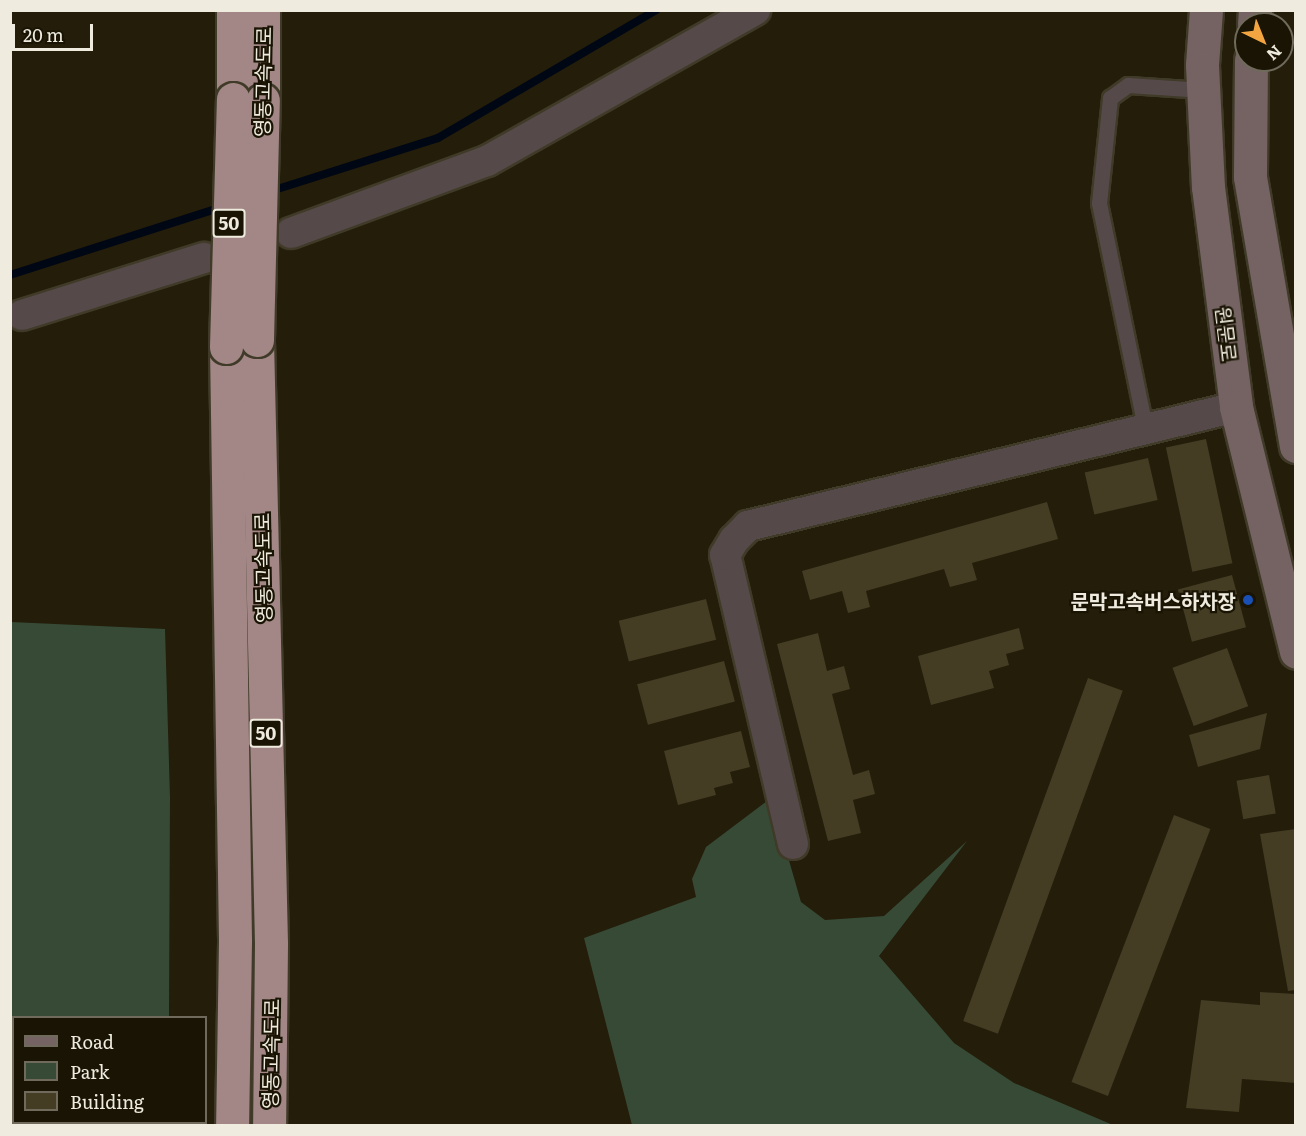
<!DOCTYPE html>
<html>
<head>
<meta charset="utf-8">
<style>
	body { margin:0 }
	#map { position:relative; width:1306px; height:1136px; overflow:hidden; background:#231d0a; font-family:Literata,"Noto Sans KR",serif }
	div>[style] { position:absolute }
	.green>* { inset:0; background:#364a36 }
	.stream>* { height:8px; margin:-4px; padding:0 4px; transform-origin:4px; border-radius:4px; background:#000714 }
	.building>* { inset:0; background:#443c23; transform-origin:0 0 }
	.roads { filter:drop-shadow(2px 0 #403a28) drop-shadow(-2px 0 #403a28) drop-shadow(0 2px #403a28) drop-shadow(0 -2px #403a28) }
	.service>* { height:15px; margin:-7.5px; padding:0 7.5px; transform-origin:7.5px; border-radius:7.5px; background:#554a49 }
	.minor>* { height:30px; margin:-15px; padding:0 15px; transform-origin:15px; border-radius:15px; background:#554a49 }
	.secondary>* { height:33px; margin:-16.5px; padding:0 16.5px; transform-origin:16.5px; border-radius:16.5px; background:#746362 }
	.motorway>* { height:33px; margin:-16.5px; padding:0 16.5px; transform-origin:16.5px; border-radius:16.5px; background:#a28786 }
	.bridges { filter:drop-shadow(2px 0 #403a28) drop-shadow(-2px 0 #403a28) drop-shadow(0 2px #403a28) drop-shadow(0 -2px #403a28) }
	.motorway-bridge>* { height:33px; margin:-16.5px; padding:0 16.5px; transform-origin:16.5px; border-radius:16.5px; background:#a28786 }
	.dots>* { width:16px; height:16px; translate:-50% -50%; box-sizing:border-box; border:3px solid #191403; border-radius:50% }
	span { translate:-50% -50%; white-space:nowrap; text-align:center; line-height:1.15; -webkit-text-stroke:4.5px #191403; paint-order:stroke }
	.shield-label span { padding:2px 4px; background:#191403; border:2px solid; border-radius:4px; -webkit-text-stroke-width:0 }
	.shield-label { font-size:18px; color:#efebdf; font-weight:700 }
	.street-label { font-size:20px; color:#efebdf }
	.poi-label { font-size:20px; color:#efebdf; font-weight:700 }
	.right { translate:-100% -50%; text-align:right }
	.frame { position:absolute; inset:0; border:12px solid #efebdf; pointer-events:none }
	.legend { position:absolute; left:12px; top:1016px; width:195px; height:108px; box-sizing:border-box; background:#191403; border:2px solid #6f6a5b; margin:0; padding:8px 10px; list-style:none; font-size:18px; color:#efebdf }
	.legend li { display:flex; align-items:center; gap:12px; height:30px }
	.legend b { width:30px; border:2px solid #6f6a5b }
	.north { position:absolute; left:1234px; top:12px; width:60px; height:60px; box-sizing:border-box; background:#191403; border:2px solid #6f6a5b; border-radius:50%; rotate:137deg; font-size:16px; font-weight:700; line-height:24px; text-align:center; color:#efebdf }
	.north::after { content:''; display:block; margin:auto; width:21px; height:27px; background:#f2a541; clip-path:polygon(50% 0,100% 100%,50% 72%,0 100%) }
	.scale { position:absolute; left:12px; top:24px; width:81px; height:27px; box-sizing:border-box; border:3px solid #efebdf; border-top:0; padding-left:8px; font-size:18px; line-height:21px; white-space:nowrap; color:#efebdf; -webkit-text-stroke:4px #191403; paint-order:stroke }
</style>
</head>
<body>
<div id="map">
	<div class="green">
		<div style="clip-path:polygon(11px 622px,165px 629px,170px 797px,169px 1017px,14px 1018px,14px 1122px,168px 1125px,11px 1125px)"></div>
		<div style="clip-path:polygon(771px 798px,801px 902px,825px 920px,884px 916px,967px 841px,879px 956px,954px 1043px,1014px 1083px,1113px 1125px,632px 1125px,584px 938px,696px 897px,692px 879px,706px 847px)"></div>
	</div>
	<div class="stream">
		<div style="left:268px;top:192px;width:178px;rotate:-17.6deg"></div>
		<div style="left:438px;top:138px;width:253px;rotate:-30.4deg"></div>
		<div style="left:10px;top:275px;width:223px;rotate:-17.8deg"></div>
	</div>
	<div class="building">
		<div style="left:1206px;top:439px;width:127px;height:41px;rotate:78deg"></div>
		<div style="left:1148px;top:458px;width:43px;height:65px;rotate:77deg"></div>
		<div style="clip-path:polygon(1047px 502px,1058px 539px,972px 563px,977px 580px,950px 587px,944px 569px,866px 591px,870px 607px,848px 613px,842px 591px,810px 600px,802px 571px)"></div>
		<div style="left:1232px;top:575px;width:54px;height:56px;rotate:75deg"></div>
		<div style="left:706px;top:599px;width:42px;height:90px;rotate:76deg"></div>
		<div style="clip-path:polygon(1019px 628px,1024px 649px,1006px 654px,1009px 665px,989px 671px,994px 688px,931px 705px,918px 656px)"></div>
		<div style="clip-path:polygon(818px 633px,827px 671px,844px 666px,850px 689px,832px 694px,853px 775px,869px 770px,875px 794px,853px 800px,861px 833px,828px 841px,777px 644px)"></div>
		<div style="left:1227px;top:648px;width:62px;height:58px;rotate:70deg"></div>
		<div style="left:724px;top:661px;width:42px;height:90px;rotate:75deg"></div>
		<div style="left:1088px;top:678px;width:37px;height:365px;rotate:20deg"></div>
		<div style="clip-path:polygon(1267px 713px,1260px 749px,1198px 767px,1189px 735px)"></div>
		<div style="clip-path:polygon(741px 731px,750px 767px,730px 772px,733px 783px,714px 788px,716px 795px,678px 805px,664px 751px)"></div>
		<div style="left:1269px;top:775px;width:39px;height:33px;rotate:80deg"></div>
		<div style="left:1174px;top:815px;width:39px;height:286px;rotate:21deg"></div>
		<div style="clip-path:polygon(1296px 829px,1296px 990px,1288px 991px,1260px 834px)"></div>
		<div style="clip-path:polygon(1260px 992px,1296px 994px,1296px 1083px,1242px 1079px,1239px 1112px,1186px 1108px,1201px 1000px,1260px 1005px)"></div>
	</div>
	<div class="roads">
		<div class="service">
			<div style="left:1145px;top:427px;width:229px;rotate:-101.6deg"></div>
			<div style="left:1099px;top:203px;width:106px;rotate:-84deg"></div>
			<div style="left:1110px;top:98px;width:22px;rotate:-36deg"></div>
			<div style="left:1128px;top:85px;width:75px;rotate:3.8deg"></div>
		</div>
		<div class="minor">
			<div style="left:291px;top:233px;width:209px;rotate:-20.2deg"></div>
			<div style="left:487px;top:161px;width:308px;rotate:-29.4deg"></div>
			<div style="left:22px;top:315px;width:191px;rotate:-17.4deg"></div>
			<div style="left:793px;top:844px;width:297px;rotate:-103.2deg"></div>
			<div style="left:725px;top:555px;width:17px;rotate:-59deg"></div>
			<div style="left:734px;top:540px;width:20px;rotate:-45deg"></div>
			<div style="left:748px;top:526px;width:502px;rotate:-13.7deg"></div>
		</div>
		<div class="secondary">
			<div style="left:1206px;top:10px;width:55px;rotate:94.2deg"></div>
			<div style="left:1202px;top:65px;width:122px;rotate:87.2deg"></div>
			<div style="left:1208px;top:187px;width:222px;rotate:82.7deg"></div>
			<div style="left:1236px;top:407px;width:252px;rotate:76.2deg"></div>
			<div style="left:1254px;top:24px;width:14px;rotate:-86deg"></div>
			<div style="left:1251px;top:60px;width:117px;rotate:90.5deg"></div>
			<div style="left:1250px;top:177px;width:273px;rotate:80.3deg"></div>
		</div>
		<div class="motorway">
			<div style="left:233px;top:99px;width:89px;rotate:-90deg"></div>
			<div style="left:263px;top:100px;width:90px;rotate:-90deg"></div>
			<div style="left:257px;top:340px;width:604px;rotate:88.67deg"></div>
			<div style="left:271px;top:944px;width:182px;rotate:90.6deg"></div>
			<div style="left:226px;top:347px;width:594px;rotate:89.13deg"></div>
			<div style="left:235px;top:941px;width:185px;rotate:90.9deg"></div>
		</div>
	</div>
	<div class="bridges">
		<div class="motorway-bridge">
			<div style="left:257px;top:340px;width:240px;rotate:-88.6deg"></div>
			<div style="left:226px;top:347px;width:248px;rotate:-88.4deg"></div>
		</div>
	</div>
	<div class="dots">
		<div style="left:1248px;top:600px;background:#1a4fb4"></div>
	</div>
	<div class="shield-label">
		<span style="left:229px;top:223px">50</span>
		<span style="left:266px;top:733px">50</span>
	</div>
	<div class="street-label">
		<span style="left:262px;top:82px;rotate:-89deg">영동고속도로</span>
		<span style="left:1227px;top:334px;rotate:83deg">원문로</span>
		<span style="left:262px;top:568px;rotate:-91deg">영동고속도로</span>
		<span style="left:270px;top:1054px;rotate:-89deg">영동고속도로</span>
	</div>
	<div class="poi-label">
		<span class="right" style="left:1236px;top:600px">문막고속버스하차장</span>
	</div>
	<div class="frame"></div>
	<ul class="legend">
	<li><b style="height:8px;background:#746362"></b>Road</li>
	<li><b style="height:16px;background:#364a36"></b>Park</li>
	<li><b style="height:16px;background:#443c23"></b>Building</li>
	</ul>
	<div class="north">N</div>
	<div class="scale">20 m</div>
</div>
</body>
</html>
